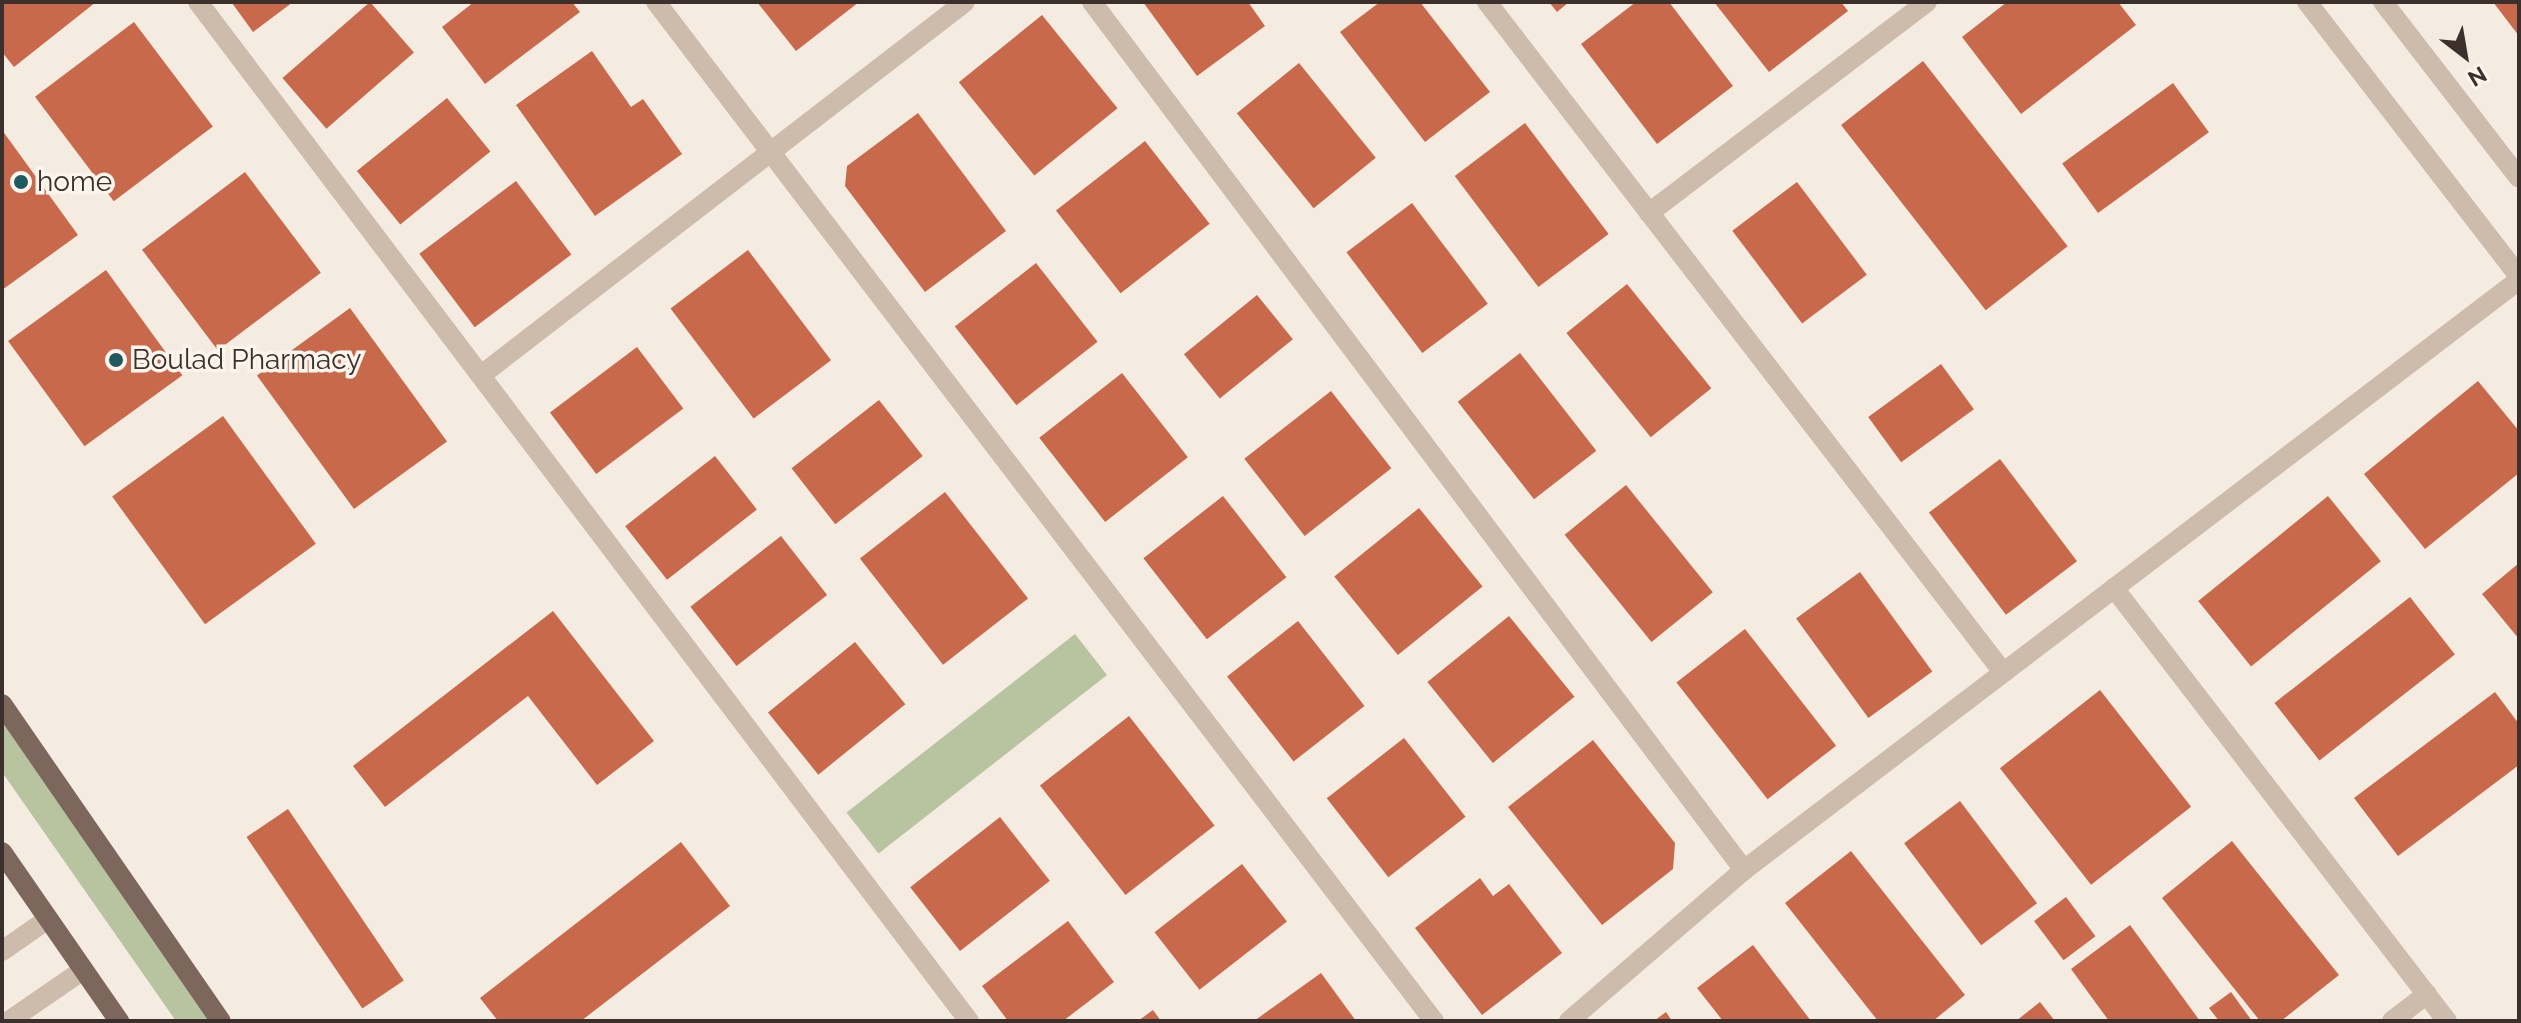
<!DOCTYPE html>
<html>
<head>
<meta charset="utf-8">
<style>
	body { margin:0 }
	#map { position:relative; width:2521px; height:1023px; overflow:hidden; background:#f4ebe1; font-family:Raleway,sans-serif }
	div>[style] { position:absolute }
	.green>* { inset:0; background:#b8c4a0; transform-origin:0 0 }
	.building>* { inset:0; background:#c8694b; transform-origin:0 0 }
	.minor>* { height:20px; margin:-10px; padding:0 10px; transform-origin:10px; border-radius:10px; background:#cdbbac }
	.major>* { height:20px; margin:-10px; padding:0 10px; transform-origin:10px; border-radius:10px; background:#7d675c }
	.dots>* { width:22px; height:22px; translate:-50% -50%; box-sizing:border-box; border:4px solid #fbf5ee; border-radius:50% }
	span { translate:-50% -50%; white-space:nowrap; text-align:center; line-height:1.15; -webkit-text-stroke:7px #fbf5ee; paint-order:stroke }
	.poi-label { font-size:28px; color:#3b302b }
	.left { translate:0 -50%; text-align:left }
	.frame { position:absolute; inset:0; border:4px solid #3b302b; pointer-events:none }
	.north { position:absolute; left:2425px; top:16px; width:80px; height:80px; -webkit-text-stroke:6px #fbf5ee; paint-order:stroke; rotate:149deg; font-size:22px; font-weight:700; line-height:32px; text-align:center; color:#3b302b }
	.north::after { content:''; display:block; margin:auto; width:28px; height:36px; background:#3b302b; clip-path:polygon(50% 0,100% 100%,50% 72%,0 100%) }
</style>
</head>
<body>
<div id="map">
	<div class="green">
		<div style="left:1075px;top:634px;width:52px;height:290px;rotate:52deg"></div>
		<div style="clip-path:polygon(2px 712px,218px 1021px,176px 1021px,2px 772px)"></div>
	</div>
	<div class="building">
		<div style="clip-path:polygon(2px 2px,96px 2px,14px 67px,2px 52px)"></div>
		<div style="clip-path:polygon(293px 2px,253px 32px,232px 3px,233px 2px)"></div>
		<div style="left:370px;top:2px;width:67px;height:116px;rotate:49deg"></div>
		<div style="clip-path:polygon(474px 2px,572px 2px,580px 12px,485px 84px,442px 27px)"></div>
		<div style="clip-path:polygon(757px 2px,859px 2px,796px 51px)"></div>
		<div style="clip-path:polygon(1143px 2px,1248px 2px,1265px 26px,1197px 76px)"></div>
		<div style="clip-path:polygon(1380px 2px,1420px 2px,1490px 92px,1425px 142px,1340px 32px)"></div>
		<div style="clip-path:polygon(1549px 2px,1569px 2px,1557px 12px)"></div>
		<div style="clip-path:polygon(1636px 2px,1669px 2px,1733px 86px,1657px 144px,1581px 44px)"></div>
		<div style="clip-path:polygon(1714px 2px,1841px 2px,1848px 11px,1769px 72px)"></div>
		<div style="clip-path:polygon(2007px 2px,2118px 2px,2136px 25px,2021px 114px,1962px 37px)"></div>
		<div style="clip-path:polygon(2493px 2px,2519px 2px,2519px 36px)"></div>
		<div style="left:1042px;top:15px;width:120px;height:107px;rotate:51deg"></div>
		<div style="left:134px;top:22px;width:131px;height:124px;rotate:53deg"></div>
		<div style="clip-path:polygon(592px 51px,631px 107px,643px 99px,682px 154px,595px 216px,516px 105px)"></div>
		<div style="left:1923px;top:61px;width:235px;height:104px;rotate:52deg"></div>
		<div style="left:1299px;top:63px;width:122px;height:80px;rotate:51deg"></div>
		<div style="left:2173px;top:83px;width:61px;height:137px;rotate:54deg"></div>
		<div style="left:447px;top:98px;width:69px;height:116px;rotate:51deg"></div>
		<div style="clip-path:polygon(918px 113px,1006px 231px,925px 292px,845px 186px,847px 166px)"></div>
		<div style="left:1525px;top:123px;width:139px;height:88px;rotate:53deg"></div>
		<div style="clip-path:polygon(2px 130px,78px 235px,2px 290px)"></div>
		<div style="left:1145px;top:141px;width:105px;height:113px;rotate:52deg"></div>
		<div style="left:245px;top:172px;width:126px;height:129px;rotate:53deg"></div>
		<div style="left:516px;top:181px;width:92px;height:121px;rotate:53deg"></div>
		<div style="left:1797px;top:182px;width:116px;height:81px;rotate:53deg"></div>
		<div style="left:1412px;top:203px;width:126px;height:82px;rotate:53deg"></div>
		<div style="left:748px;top:250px;width:138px;height:97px;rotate:53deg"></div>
		<div style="left:1036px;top:263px;width:100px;height:103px;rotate:52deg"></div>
		<div style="left:106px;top:270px;width:130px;height:121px;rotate:54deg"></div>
		<div style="left:1627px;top:284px;width:134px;height:78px;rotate:51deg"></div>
		<div style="left:1257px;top:295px;width:57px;height:94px;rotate:51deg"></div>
		<div style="left:350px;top:308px;width:165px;height:115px;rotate:54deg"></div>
		<div style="left:637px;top:347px;width:77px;height:109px;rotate:53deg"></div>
		<div style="left:1520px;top:353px;width:124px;height:79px;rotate:52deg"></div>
		<div style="left:1941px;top:364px;width:56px;height:90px;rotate:54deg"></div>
		<div style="left:1122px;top:373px;width:107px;height:105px;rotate:52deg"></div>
		<div style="clip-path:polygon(2478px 381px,2519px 431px,2519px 473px,2425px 549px,2364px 474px)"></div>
		<div style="left:1331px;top:391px;width:98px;height:110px;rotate:52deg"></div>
		<div style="left:879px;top:400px;width:71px;height:111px;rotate:52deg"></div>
		<div style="left:223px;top:416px;width:158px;height:137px;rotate:54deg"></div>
		<div style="left:715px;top:456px;width:68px;height:114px;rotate:52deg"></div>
		<div style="left:2000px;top:459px;width:128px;height:89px;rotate:53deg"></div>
		<div style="left:1626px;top:485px;width:138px;height:79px;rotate:51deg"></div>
		<div style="left:945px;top:492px;width:135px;height:108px;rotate:52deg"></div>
		<div style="left:1223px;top:496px;width:103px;height:101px;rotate:52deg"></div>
		<div style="left:2328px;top:496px;width:84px;height:167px;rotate:51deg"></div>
		<div style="left:1419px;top:508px;width:101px;height:109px;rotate:51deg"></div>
		<div style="left:781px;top:536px;width:75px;height:115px;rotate:52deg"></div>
		<div style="clip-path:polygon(2519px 563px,2519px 639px,2482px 594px)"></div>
		<div style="left:1860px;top:572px;width:123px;height:79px;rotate:54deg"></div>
		<div style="left:2410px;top:597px;width:73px;height:172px;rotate:52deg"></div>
		<div style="clip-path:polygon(553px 611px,654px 741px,597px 785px,528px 696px,385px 807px,353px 766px)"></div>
		<div style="left:1509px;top:616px;width:104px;height:105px;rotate:51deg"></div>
		<div style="left:1298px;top:621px;width:108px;height:90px;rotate:52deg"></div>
		<div style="left:1745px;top:629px;width:148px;height:87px;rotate:52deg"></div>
		<div style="left:855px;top:642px;width:80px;height:112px;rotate:51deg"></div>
		<div style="left:2100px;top:690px;width:148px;height:127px;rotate:52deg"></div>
		<div style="clip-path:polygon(2495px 692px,2519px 724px,2519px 765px,2398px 856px,2354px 798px)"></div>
		<div style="left:1129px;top:716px;width:139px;height:113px;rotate:52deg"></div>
		<div style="left:1404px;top:738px;width:100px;height:98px;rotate:52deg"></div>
		<div style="clip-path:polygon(1593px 740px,1675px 843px,1673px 869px,1602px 925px,1508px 807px)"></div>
		<div style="left:1960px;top:801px;width:128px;height:70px;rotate:53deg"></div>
		<div style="left:288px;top:809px;width:207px;height:50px;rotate:56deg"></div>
		<div style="left:1000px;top:817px;width:81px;height:114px;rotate:52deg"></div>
		<div style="clip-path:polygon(2232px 841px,2339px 975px,2281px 1021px,2260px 1021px,2162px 898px)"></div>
		<div style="clip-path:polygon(681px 842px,730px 906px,581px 1021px,498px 1021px,480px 998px)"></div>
		<div style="clip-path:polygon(1851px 851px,1965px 995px,1933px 1021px,1878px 1021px,1785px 903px)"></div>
		<div style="left:1242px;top:864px;width:73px;height:111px;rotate:52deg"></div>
		<div style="clip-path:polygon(1480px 878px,1493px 896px,1509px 884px,1562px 953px,1482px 1015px,1415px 928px)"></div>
		<div style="left:2066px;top:897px;width:49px;height:40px;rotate:53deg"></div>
		<div style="clip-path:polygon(1068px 921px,1114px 982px,1063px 1021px,1008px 1021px,982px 986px)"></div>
		<div style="clip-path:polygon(2130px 925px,2200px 1021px,2109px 1021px,2071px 969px)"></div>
		<div style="clip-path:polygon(1753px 945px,1811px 1021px,1723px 1021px,1697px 988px)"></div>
		<div style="clip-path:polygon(1321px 973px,1356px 1021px,1254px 1021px)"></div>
		<div style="clip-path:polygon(2231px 992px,2252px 1021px,2219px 1021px,2209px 1008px)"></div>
		<div style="clip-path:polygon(2040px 1002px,2055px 1021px,2016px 1021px)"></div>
		<div style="clip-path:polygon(1153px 1010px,1161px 1021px,1138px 1021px)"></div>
		<div style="clip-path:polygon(1666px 1012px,1672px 1021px,1654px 1021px)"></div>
	</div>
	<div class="minor">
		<div style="left:198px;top:2px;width:1278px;rotate:52.89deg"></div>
		<div style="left:656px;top:2px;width:1282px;rotate:52.64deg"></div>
		<div style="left:1092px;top:2px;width:1086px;rotate:53.09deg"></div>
		<div style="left:1487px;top:2px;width:846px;rotate:52.4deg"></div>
		<div style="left:2307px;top:2px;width:346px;rotate:52.3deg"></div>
		<div style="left:2383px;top:2px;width:222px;rotate:52.3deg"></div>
		<div style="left:1649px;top:213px;width:349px;rotate:-37.2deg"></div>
		<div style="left:484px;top:373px;width:607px;rotate:-37.64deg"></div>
		<div style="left:2114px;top:588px;width:546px;rotate:52.44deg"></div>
		<div style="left:2px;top:951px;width:56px;rotate:-34.8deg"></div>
		<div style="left:9px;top:1021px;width:90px;rotate:-34.6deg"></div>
		<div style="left:1569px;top:1021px;width:231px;rotate:-40.8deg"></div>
		<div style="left:1744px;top:870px;width:974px;rotate:-37.28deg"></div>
		<div style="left:2392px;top:1021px;width:44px;rotate:-37.6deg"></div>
	</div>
	<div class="major">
		<div style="left:2px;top:704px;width:385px;rotate:55.4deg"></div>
		<div style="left:2px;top:852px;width:206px;rotate:55.3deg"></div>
	</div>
	<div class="dots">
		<div style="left:21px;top:182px;background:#1f5a5e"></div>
		<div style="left:116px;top:360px;background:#1f5a5e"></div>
	</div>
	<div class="poi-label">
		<span class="left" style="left:37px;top:182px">home</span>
		<span class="left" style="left:132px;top:360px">Boulad Pharmacy</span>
	</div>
	<div class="frame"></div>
	<div class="north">N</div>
</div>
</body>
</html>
